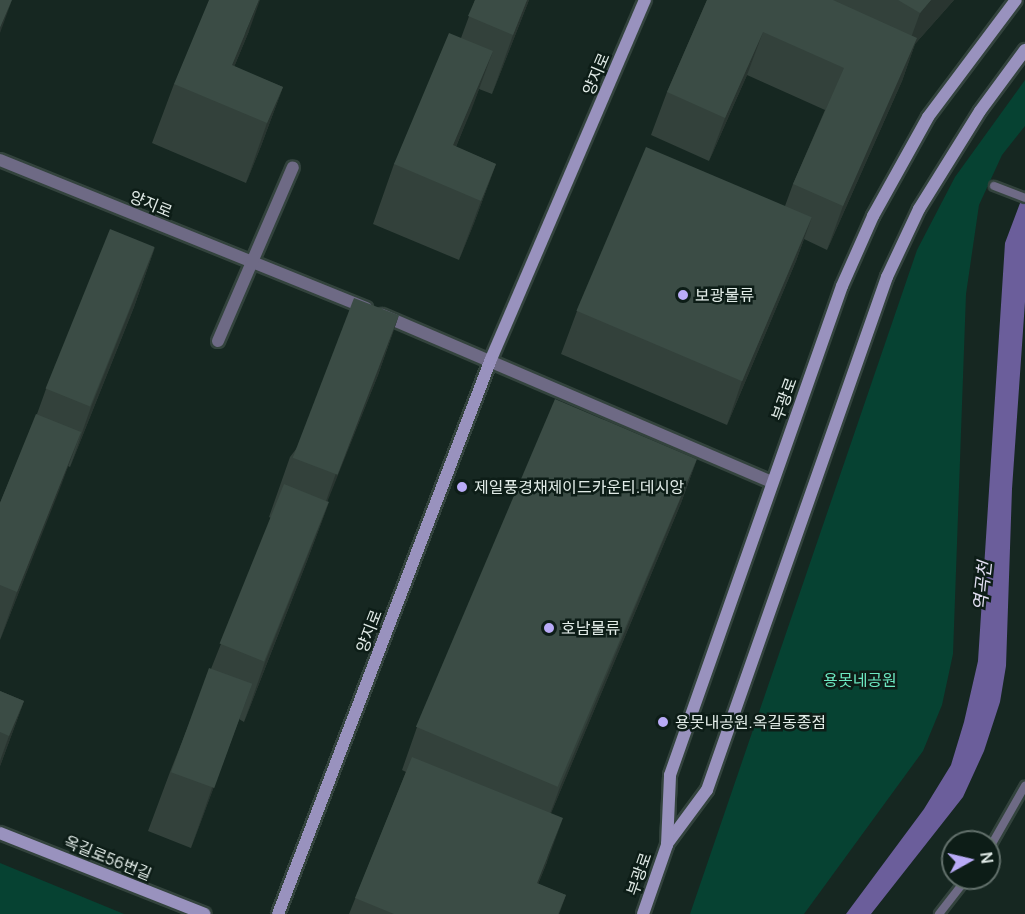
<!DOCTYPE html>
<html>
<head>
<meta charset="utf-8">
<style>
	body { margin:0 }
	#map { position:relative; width:1025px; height:914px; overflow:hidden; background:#162721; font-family:Manrope,"Noto Sans KR",sans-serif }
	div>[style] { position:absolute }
	.green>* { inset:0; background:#064232 }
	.water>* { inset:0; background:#6b5e9b }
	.roads { filter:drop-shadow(2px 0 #33433d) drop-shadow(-2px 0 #33433d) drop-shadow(0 2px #33433d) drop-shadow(0 -2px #33433d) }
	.lane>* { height:8px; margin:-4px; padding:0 4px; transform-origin:4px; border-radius:4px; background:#6e6a85 }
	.street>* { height:12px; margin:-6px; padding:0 6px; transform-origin:6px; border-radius:6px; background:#6e6a85 }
	.secondary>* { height:12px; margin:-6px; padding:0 6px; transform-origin:6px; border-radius:6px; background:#9992be }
	.wall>* { inset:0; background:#33413b }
	.shaded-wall>* { inset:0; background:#293530 }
	.building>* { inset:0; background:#3b4c45; transform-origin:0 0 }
	.dots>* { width:16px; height:16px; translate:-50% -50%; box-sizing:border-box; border:3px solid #0d1d17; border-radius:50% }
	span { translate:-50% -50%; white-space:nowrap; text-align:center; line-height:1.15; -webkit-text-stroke:5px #0d1d17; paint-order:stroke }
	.street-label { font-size:16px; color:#e2ece8 }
	.poi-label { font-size:16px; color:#e2ece8 }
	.left { translate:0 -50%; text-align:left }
	.park-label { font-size:16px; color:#6ce8c1 }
	.water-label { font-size:18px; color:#e1def1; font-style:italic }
	.north { position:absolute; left:941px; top:830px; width:60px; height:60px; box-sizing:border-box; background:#0d1d17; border:2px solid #62706b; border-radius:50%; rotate:82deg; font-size:16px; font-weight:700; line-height:24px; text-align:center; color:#e2ece8 }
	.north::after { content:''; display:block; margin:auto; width:21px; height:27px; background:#b9abf7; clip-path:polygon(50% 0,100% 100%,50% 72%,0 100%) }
</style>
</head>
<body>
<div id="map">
	<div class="green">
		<div style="clip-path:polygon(1025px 80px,1025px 126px,1002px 155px,979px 205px,966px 294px,953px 654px,942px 705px,923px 751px,804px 914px,690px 914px,917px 250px,955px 177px)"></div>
		<div style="clip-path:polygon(0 863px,124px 914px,0 914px)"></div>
	</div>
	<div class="water">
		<div style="clip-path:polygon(1025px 190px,1025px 302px,1012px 489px,1006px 666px,1000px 702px,984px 751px,963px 797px,871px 914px,846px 914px,924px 809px,951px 765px,964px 722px,978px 661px,1005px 243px)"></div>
	</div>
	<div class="roads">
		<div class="lane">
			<div style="left:994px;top:186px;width:33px;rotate:21deg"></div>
			<div style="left:989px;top:849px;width:73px;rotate:-60.3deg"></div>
			<div style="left:939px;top:914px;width:46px;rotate:-52.1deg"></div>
		</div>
		<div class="street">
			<div style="left:0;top:160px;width:395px;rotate:22deg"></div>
			<div style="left:382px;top:315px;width:423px;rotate:23.2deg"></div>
			<div style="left:218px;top:341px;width:189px;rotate:-66.7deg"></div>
		</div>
		<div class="secondary">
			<div style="left:0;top:833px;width:220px;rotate:21.6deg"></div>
			<div style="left:667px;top:844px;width:67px;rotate:-53.5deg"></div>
			<div style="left:707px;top:790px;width:544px;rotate:-70.67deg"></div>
			<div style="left:887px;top:277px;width:75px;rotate:-64.8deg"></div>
			<div style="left:919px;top:209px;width:115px;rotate:-58.1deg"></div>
			<div style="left:980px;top:111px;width:76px;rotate:-53.6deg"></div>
			<div style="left:278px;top:914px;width:594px;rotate:-69deg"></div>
			<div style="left:491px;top:359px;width:391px;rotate:-66.8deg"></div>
			<div style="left:643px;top:914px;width:73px;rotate:-70.8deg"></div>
			<div style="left:667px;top:845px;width:70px;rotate:-87.5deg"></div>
			<div style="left:670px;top:775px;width:518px;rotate:-70.62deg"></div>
			<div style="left:842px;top:286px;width:77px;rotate:-66.1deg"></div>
			<div style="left:873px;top:216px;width:113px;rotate:-60.9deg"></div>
			<div style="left:928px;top:117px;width:146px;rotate:-53.1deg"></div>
		</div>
	</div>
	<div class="wall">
		<div style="clip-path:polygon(475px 0,529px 0,492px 94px,479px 89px,456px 147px,496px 164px,474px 223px,459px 260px,373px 224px,394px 164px,461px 38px)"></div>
		<div style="clip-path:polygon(707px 0,954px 0,915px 44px,902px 81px,827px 250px,804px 239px,796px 261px,727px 425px,561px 354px,577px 311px,785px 206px,793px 184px,825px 110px,747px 75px,709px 161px,651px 135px,667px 92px)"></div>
		<div style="clip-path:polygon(249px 31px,234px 67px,283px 87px,261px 146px,246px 183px,152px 143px,174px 84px)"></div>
		<div style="clip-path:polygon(155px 247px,134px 307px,70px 467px,68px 466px,0 640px,0 503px,37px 414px,46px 389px)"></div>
		<div style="clip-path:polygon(399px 315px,378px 375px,327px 501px,329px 502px,307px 561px,244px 722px,239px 719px,191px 848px,148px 831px,170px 772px,271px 518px,269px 517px,290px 457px)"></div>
		<div style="clip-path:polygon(697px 459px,681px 503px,551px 813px,547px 862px,538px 884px,566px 895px,559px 914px,349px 914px,406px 772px,402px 770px,417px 727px)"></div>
		<div style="clip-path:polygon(0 691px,24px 701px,0 766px)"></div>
	</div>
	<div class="shaded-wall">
		<div style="clip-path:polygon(12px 0,0 33px,0 28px)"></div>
		<div style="clip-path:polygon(259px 0,260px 0,249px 31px,219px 103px,232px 65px)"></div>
		<div style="clip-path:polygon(527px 0,529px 0,492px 94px,513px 35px)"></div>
		<div style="clip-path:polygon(931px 0,954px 0,915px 44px,902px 81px,827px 250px,843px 206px,904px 57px,920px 13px)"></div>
		<div style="clip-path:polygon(763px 32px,747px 75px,709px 161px,725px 118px)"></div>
		<div style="clip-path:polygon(493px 51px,471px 111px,440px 184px,453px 145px)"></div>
		<div style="clip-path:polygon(283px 87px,261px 146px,246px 183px,267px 123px)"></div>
		<div style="clip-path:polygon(496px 164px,474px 223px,459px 260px,481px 201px)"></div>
		<div style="clip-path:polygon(812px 217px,796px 261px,727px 425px,742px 381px)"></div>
		<div style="clip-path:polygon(155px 247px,134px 307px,70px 467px,91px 407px)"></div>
		<div style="clip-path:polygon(399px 315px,378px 375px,314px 535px,335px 476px)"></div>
		<div style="clip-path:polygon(81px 432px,59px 491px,0 640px,17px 592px)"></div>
		<div style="clip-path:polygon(697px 459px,681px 503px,544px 830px,560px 787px)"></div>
		<div style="clip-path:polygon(329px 502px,307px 561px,244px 722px,265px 662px)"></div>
		<div style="clip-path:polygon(252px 684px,230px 744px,191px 848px,212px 788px)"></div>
		<div style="clip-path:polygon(24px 701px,2px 761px,0 766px,0 761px,9px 736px)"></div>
		<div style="clip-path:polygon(563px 818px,547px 862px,526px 914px,537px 883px)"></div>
	</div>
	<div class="building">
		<div style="clip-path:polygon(0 0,12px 0,0 28px)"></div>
		<div style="clip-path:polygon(209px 0,259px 0,232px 65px,283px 87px,267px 123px,174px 84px)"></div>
		<div style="clip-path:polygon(475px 0,527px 0,513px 35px,468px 16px)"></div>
		<div style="clip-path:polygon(707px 0,833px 0,917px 38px,843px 206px,793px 184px,844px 68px,763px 32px,725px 118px,667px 92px)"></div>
		<div style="clip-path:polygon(898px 0,931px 0,920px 13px)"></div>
		<div style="clip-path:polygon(449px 33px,493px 51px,453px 145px,496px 164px,481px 201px,394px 164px)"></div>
		<div style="left:646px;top:147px;width:180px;height:178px;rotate:23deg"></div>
		<div style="left:110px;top:229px;width:48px;height:172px;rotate:22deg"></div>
		<div style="left:354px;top:298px;width:48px;height:171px;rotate:21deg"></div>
		<div style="left:555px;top:399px;width:154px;height:356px;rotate:23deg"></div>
		<div style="clip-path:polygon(36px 414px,81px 432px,17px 592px,0 585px,0 503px)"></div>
		<div style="left:284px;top:484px;width:48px;height:172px;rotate:22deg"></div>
		<div style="left:209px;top:668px;width:46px;height:111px;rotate:20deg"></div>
		<div style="clip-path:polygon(0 691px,24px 701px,9px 736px,0 732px)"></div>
		<div style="clip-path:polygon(412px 757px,563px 818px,537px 883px,566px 895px,558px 914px,394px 914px,355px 898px)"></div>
	</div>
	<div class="dots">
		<div style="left:683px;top:295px;background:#b9abf7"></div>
		<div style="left:462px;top:487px;background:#b9abf7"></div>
		<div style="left:549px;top:628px;background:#b9abf7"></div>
		<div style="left:663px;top:722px;background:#b9abf7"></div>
	</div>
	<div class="street-label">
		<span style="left:596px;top:74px;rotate:-67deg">양지로</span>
		<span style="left:151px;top:204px;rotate:22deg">양지로</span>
		<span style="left:784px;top:399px;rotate:-70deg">부광로</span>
		<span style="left:369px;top:631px;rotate:-69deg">양지로</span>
		<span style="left:108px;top:858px;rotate:22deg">옥길로56번길</span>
		<span style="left:639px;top:874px;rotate:-71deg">부광로</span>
	</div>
	<div class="poi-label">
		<span class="left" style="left:695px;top:295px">보광물류</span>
		<span class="left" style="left:474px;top:487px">제일풍경채제이드카운티.데시앙</span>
		<span class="left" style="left:561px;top:628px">호남물류</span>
		<span class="left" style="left:675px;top:722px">용못내공원.옥길동종점</span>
	</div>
	<div class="park-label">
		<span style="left:860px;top:680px">용못네공원</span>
	</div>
	<div class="water-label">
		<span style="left:982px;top:586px;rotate:-84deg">역곡천</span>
	</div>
	<div class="north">N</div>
</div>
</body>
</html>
